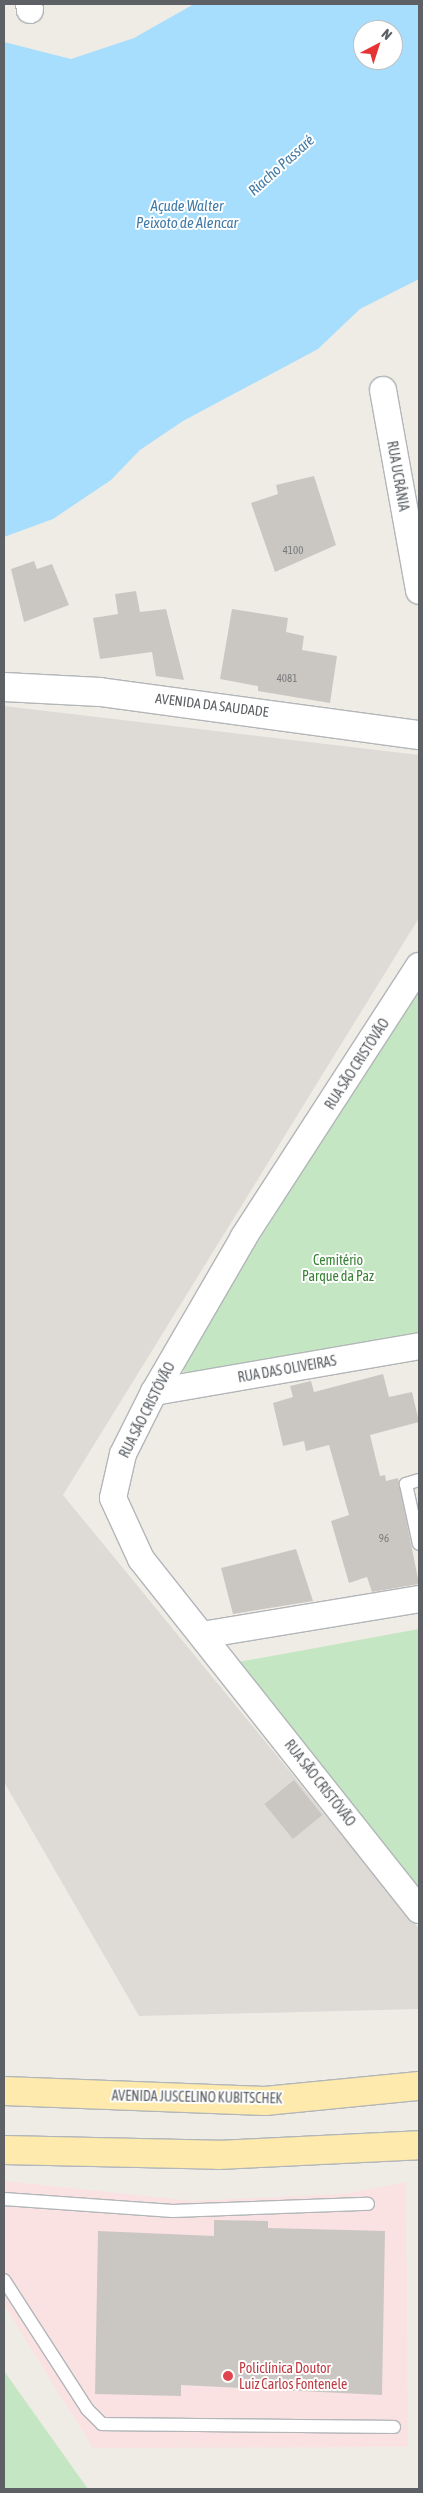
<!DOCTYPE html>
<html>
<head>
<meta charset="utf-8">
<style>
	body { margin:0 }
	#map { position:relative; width:423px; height:2493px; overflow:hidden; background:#efece5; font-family:"Asap Condensed",sans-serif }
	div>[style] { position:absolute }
	.industrial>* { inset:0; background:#dedbd7 }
	.medical>* { inset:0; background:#fbe2e2 }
	.green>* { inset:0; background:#c5e6c2 }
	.water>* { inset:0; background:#a7defd }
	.building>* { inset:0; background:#cac7c2; transform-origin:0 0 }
	.roads { filter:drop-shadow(1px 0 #b2b6b9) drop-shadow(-1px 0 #b2b6b9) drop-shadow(0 1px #b2b6b9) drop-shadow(0 -1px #b2b6b9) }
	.service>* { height:12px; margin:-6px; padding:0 6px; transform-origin:6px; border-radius:6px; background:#fff }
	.minor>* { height:26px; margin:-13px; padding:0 13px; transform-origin:13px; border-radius:13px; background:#fff }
	.tertiary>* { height:28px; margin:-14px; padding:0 14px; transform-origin:14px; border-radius:14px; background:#fff }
	.primary>* { height:28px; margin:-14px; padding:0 14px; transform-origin:14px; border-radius:14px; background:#fdeaac }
	.dots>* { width:14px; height:14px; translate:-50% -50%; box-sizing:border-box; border:2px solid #fff; border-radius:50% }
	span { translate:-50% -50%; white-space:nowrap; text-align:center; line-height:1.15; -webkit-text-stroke:4px #fff; paint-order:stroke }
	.number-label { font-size:11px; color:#787a7c }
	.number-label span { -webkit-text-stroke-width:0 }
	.street-label { font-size:14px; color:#5d6165 }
	.park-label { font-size:14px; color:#398236 }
	.health-label { font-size:14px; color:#be3a42 }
	.left { translate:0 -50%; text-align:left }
	.water-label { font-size:15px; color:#417aa7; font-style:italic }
	.frame { position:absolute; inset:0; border:5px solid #5d6165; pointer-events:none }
	.north { position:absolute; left:353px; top:20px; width:50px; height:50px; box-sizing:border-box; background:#fff; border:1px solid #bec0c1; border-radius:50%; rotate:40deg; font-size:14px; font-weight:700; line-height:20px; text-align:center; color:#5d6165 }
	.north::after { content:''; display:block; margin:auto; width:18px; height:22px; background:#e63434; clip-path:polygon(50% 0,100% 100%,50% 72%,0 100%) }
</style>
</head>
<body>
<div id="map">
	<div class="industrial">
		<div style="clip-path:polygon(4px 706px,419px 755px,419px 918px,63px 1495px,419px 1929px,419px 2009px,139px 2016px,4px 1782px)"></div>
	</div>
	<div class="medical">
		<div style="clip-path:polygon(4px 2181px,193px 2201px,344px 2194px,406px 2182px,408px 2447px,93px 2448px,4px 2305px)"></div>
	</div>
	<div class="green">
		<div style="clip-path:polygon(419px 987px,419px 1335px,191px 1381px,180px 1365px)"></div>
		<div style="clip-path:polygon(419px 1629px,419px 1894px,233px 1663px)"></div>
		<div style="clip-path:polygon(4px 2371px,88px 2489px,4px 2489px)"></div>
	</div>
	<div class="water">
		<div style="clip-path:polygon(evenodd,194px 4px,419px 4px,419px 279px,360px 309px,318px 349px,183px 421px,140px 450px,111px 480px,53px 519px,4px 537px,4px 42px,71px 59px,134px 38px,194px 4px,363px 30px,393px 30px,393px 60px,363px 60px,363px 30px)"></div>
	</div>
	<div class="building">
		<div style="clip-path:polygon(314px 476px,336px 545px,275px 572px,251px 503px,278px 494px,276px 485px)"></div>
		<div style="clip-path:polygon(34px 561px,37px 569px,52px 564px,69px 605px,24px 622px,11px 569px)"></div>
		<div style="clip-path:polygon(136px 591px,140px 612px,166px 609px,184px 680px,156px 676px,152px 652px,100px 659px,93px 618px,118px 614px,115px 594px)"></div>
		<div style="clip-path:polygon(232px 609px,288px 618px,286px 632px,304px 636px,302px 650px,337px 656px,330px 703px,258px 691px,258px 686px,220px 679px)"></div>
		<div style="clip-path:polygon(383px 1374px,389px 1397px,412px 1392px,419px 1422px,370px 1435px,380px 1476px,385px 1475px,386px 1481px,398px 1478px,419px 1584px,372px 1592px,367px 1577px,349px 1583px,331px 1521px,349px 1515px,329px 1445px,306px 1451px,304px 1441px,283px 1446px,273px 1403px,293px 1397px,290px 1386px,311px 1381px,314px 1392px)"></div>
		<div style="clip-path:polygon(296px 1549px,313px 1601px,233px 1614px,221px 1568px)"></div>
		<div style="left:294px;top:1780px;width:45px;height:38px;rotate:51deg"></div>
		<div style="clip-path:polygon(214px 2220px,268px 2221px,268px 2228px,385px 2231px,382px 2395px,181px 2385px,181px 2396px,95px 2394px,98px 2231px,214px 2236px)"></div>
	</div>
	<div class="roads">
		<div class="service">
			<div style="left:419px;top:1480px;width:14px;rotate:163deg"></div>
			<div style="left:406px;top:1484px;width:61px;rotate:77.8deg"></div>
			<div style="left:4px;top:2199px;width:169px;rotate:4.1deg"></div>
			<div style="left:173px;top:2211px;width:195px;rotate:-2.1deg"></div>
			<div style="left:4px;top:2280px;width:153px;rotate:57.2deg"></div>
			<div style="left:87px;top:2409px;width:21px;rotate:45deg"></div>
			<div style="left:102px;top:2424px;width:292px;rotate:0.6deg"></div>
		</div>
		<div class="minor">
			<div style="left:29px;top:4px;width:6px;rotate:81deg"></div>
			<div style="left:383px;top:390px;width:204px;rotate:79.8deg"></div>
			<div style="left:419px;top:966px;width:323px;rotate:122.9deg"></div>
			<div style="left:244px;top:1237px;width:179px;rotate:120.1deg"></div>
			<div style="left:154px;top:1392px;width:69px;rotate:116.6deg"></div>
			<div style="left:123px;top:1454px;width:45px;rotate:102.8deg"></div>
			<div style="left:113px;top:1498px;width:67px;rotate:65.3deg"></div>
			<div style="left:141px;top:1559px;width:448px;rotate:51.6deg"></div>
			<div style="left:154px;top:1392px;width:269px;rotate:-9.8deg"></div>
			<div style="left:202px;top:1635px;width:220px;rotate:-9.4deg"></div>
		</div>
		<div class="tertiary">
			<div style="left:4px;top:687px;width:96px;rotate:3deg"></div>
			<div style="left:100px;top:692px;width:322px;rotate:7.7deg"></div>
		</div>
		<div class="primary">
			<div style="left:4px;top:2091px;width:261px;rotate:2.2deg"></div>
			<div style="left:265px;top:2101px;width:155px;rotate:-5.6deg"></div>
			<div style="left:4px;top:2150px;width:214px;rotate:1.3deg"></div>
			<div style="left:218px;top:2155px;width:201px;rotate:-2.8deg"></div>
		</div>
	</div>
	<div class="dots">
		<div style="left:228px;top:2376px;background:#e0444e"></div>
	</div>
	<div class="number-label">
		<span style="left:293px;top:550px">4100</span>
		<span style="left:287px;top:678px">4081</span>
		<span style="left:384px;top:1538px">96</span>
	</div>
	<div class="street-label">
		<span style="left:398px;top:476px;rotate:80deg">RUA UCRÂNIA</span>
		<span style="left:212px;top:705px;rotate:7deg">AVENIDA DA SAUDADE</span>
		<span style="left:357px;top:1064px;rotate:-57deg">RUA SÃO CRISTÓVÃO</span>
		<span style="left:287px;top:1369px;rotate:-10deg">RUA DAS OLIVEIRAS</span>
		<span style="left:147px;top:1410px;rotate:-63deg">RUA SÃO CRISTÓVÃO</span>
		<span style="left:320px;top:1783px;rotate:52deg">RUA SÃO CRISTÓVÃO</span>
		<span style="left:197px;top:2097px;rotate:1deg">AVENIDA JUSCELINO KUBITSCHEK</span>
	</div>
	<div class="park-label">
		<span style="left:338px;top:1268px">Cemitério<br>Parque da Paz</span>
	</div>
	<div class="health-label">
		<span class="left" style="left:239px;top:2376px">Policlínica Doutor<br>Luiz Carlos Fontenele</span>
	</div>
	<div class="water-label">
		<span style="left:281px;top:165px;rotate:-42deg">Riacho Passaré</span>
		<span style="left:187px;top:214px">Açude Walter<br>Peixoto de Alencar</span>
	</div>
	<div class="frame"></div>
	<div class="north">N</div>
</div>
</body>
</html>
